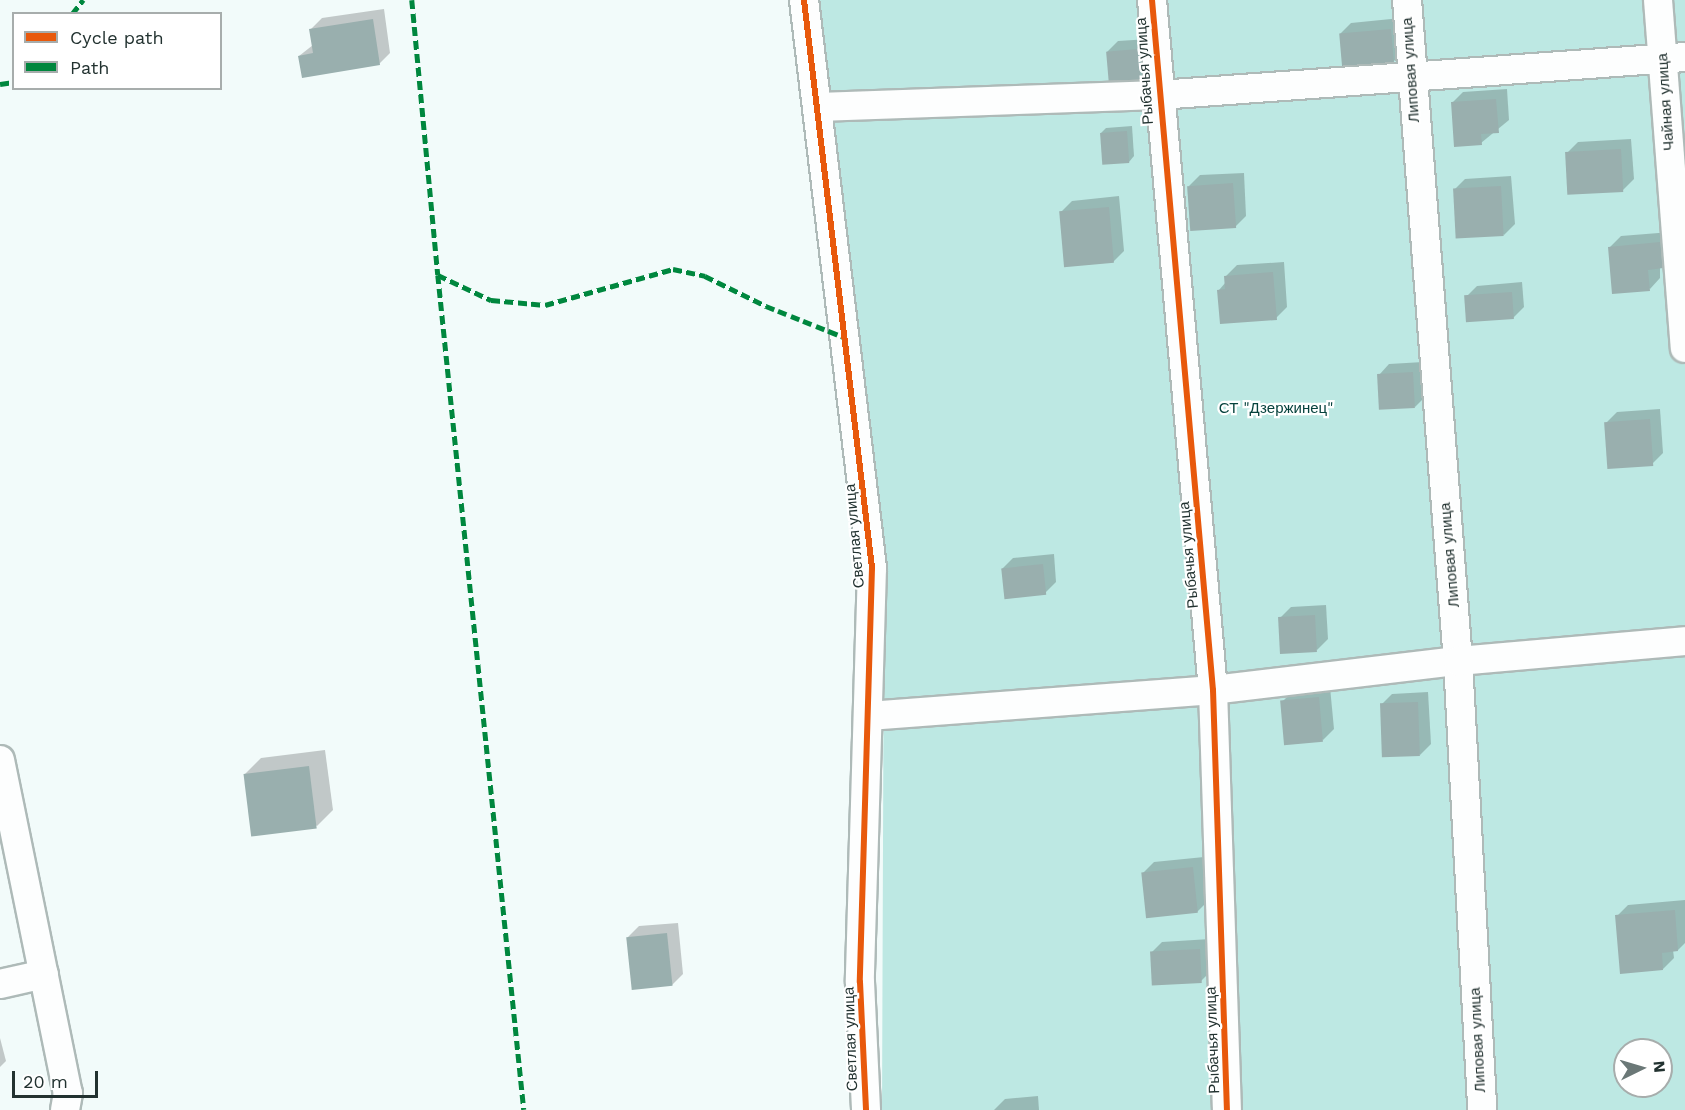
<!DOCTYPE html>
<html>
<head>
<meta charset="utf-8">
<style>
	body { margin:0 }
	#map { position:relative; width:1685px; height:1110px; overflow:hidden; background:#f2fbfa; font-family:"Work Sans",sans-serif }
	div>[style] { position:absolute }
	.green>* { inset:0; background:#bde8e3 }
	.shadow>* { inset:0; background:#0003 }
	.building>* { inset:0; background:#99afae; transform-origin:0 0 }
	.roads { filter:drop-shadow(2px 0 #aebab8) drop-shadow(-2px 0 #aebab8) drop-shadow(0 2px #aebab8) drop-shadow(0 -2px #aebab8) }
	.minor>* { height:28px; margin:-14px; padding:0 14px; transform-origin:14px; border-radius:14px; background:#fdfefe }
	.quiet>* { height:4.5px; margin-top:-2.25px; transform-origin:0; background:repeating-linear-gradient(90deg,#00873e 0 9px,transparent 0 13.5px) }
	.cycleway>* { height:6px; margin:-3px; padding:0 3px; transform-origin:3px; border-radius:3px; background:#e8590c }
	span { translate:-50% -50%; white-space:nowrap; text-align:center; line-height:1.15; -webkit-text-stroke:4.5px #fff; paint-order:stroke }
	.street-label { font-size:15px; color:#223230 }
	.park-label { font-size:15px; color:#06423d }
	.legend { position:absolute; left:12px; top:12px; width:210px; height:78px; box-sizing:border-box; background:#fff; border:2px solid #a7adac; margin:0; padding:8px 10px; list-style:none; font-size:18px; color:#223230 }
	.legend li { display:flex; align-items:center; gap:12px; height:30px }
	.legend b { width:30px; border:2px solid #a7adac }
	.north { position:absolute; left:1613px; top:1038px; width:60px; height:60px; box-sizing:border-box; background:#fff; border:2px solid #a7adac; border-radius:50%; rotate:85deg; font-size:16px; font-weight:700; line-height:24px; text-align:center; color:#223230 }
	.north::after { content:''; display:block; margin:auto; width:21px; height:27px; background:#6b7877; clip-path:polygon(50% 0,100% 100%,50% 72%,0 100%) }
	.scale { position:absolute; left:12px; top:1071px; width:86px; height:27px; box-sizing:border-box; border:3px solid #223230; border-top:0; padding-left:8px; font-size:18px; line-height:21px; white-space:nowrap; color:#223230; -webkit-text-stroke:4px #fff; paint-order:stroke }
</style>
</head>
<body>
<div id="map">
	<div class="green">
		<div style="clip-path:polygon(evenodd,814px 0,1685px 0,1685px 1110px,882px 1110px,884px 577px,814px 0,1625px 1050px,1661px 1050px,1661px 1086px,1625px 1086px,1625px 1050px)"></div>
	</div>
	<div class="shadow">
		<div style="clip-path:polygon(384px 9px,390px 53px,379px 64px,299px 56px,313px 45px,311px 29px,322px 18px)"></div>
		<div style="clip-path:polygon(1401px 18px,1404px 51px,1393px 62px,1340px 34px,1351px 23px)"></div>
		<div style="clip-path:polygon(1149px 39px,1152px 71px,1141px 82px,1107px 52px,1118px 41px)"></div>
		<div style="clip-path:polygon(1507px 89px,1509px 120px,1481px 143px,1452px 103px,1463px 92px)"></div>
		<div style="clip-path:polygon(1132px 126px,1134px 156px,1129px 162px,1101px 133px,1106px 128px)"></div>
		<div style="clip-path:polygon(1631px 139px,1634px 179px,1623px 190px,1567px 153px,1578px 142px)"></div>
		<div style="clip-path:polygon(1244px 173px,1246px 216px,1235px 227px,1189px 186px,1200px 175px)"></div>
		<div style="clip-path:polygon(1511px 176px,1515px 224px,1504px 235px,1454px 190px,1465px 179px)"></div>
		<div style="clip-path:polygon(1119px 196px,1124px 251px,1113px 262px,1061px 212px,1072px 201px)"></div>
		<div style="clip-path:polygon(1671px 232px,1673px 256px,1660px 267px,1660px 278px,1650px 289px,1610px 247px,1621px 236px)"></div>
		<div style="clip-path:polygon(1284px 262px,1287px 307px,1276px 318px,1219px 290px,1226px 282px,1226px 276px,1237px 265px)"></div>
		<div style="clip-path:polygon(1522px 282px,1524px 307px,1513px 318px,1466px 297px,1477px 286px)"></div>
		<div style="clip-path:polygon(1423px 362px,1426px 396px,1415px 407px,1379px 375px,1389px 364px)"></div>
		<div style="clip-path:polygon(1660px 409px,1663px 453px,1652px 464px,1606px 423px,1617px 412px)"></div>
		<div style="clip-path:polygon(1054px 554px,1056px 582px,1045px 593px,1002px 569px,1013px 558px)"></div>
		<div style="clip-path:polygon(1326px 605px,1328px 639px,1317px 650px,1280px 618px,1291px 607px)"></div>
		<div style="clip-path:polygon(1330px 687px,1334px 729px,1323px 740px,1282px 702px,1293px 691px)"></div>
		<div style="clip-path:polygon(1428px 692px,1431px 744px,1420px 755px,1381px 705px,1392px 694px)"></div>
		<div style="clip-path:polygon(325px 750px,333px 810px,317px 826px,244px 775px,261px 758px)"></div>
		<div style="clip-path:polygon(1204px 857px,1208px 901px,1197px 912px,1143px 873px,1154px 862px)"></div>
		<div style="clip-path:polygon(1685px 900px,1685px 943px,1678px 950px,1673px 950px,1674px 958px,1663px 969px,1617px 916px,1628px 905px)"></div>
		<div style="clip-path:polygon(678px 923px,683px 974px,672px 985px,628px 937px,639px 926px)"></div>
		<div style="clip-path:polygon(1210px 939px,1212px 970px,1201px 981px,1151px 953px,1162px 942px)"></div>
		<div style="clip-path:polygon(0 1038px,6px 1061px,0 1067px)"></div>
		<div style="clip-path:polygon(1038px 1096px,1039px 1110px,994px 1110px,1005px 1099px)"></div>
	</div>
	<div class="building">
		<div style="clip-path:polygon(373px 19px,380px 65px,302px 78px,298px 56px,313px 53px,309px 29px)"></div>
		<div style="left:1391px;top:29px;width:34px;height:52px;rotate:85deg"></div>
		<div style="left:1138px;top:49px;width:34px;height:32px;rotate:85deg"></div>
		<div style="clip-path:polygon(1496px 99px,1499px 133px,1481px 134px,1482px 145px,1454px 147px,1451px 102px)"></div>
		<div style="left:1127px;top:131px;width:32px;height:27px;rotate:86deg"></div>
		<div style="left:1621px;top:149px;width:43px;height:56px;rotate:87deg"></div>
		<div style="left:1233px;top:183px;width:45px;height:46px;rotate:86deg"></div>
		<div style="left:1501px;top:186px;width:50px;height:48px;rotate:87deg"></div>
		<div style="left:1109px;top:207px;width:56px;height:50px;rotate:85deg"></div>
		<div style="clip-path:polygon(1660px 242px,1663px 268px,1648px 270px,1650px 291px,1612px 294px,1608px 247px)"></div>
		<div style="clip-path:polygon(1273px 272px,1277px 320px,1220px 324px,1217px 290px,1225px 289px,1224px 276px)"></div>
		<div style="left:1512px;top:292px;width:27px;height:48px;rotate:86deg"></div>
		<div style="left:1413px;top:372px;width:36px;height:36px;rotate:87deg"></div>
		<div style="left:1650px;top:419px;width:47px;height:46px;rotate:86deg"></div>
		<div style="left:1043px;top:564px;width:31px;height:42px;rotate:84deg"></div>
		<div style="left:1315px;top:615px;width:37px;height:37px;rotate:87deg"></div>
		<div style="left:1319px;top:697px;width:45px;height:39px;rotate:85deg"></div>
		<div style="left:1418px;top:702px;width:54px;height:38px;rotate:88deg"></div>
		<div style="left:309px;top:766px;width:63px;height:66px;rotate:83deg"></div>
		<div style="left:1193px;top:867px;width:46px;height:52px;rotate:84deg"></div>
		<div style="clip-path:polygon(1675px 910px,1678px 951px,1662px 953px,1663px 970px,1620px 974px,1615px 915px)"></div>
		<div style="left:667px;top:933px;width:53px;height:41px;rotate:84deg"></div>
		<div style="left:1200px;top:949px;width:34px;height:50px;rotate:87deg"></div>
	</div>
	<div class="roads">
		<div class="minor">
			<div style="left:804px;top:0;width:572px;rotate:83.17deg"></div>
			<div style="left:872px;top:568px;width:414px;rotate:91.7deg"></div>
			<div style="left:860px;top:982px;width:128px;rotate:87.3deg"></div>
			<div style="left:1152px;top:0;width:693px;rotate:84.95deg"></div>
			<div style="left:1213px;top:690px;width:420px;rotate:88.1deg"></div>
			<div style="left:1407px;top:0;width:663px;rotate:85.59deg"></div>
			<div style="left:1458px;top:661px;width:450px;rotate:86.9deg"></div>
			<div style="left:1658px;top:0;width:349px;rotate:85.6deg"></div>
			<div style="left:818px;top:107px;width:341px;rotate:-2deg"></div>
			<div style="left:1159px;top:95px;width:527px;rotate:-4.13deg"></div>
			<div style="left:869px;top:716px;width:345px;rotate:-4.3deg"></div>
			<div style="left:1213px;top:690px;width:247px;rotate:-6.8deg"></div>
			<div style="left:1458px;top:661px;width:228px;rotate:-5deg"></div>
			<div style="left:0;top:760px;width:340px;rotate:78.5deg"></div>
			<div style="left:68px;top:1093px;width:17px;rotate:100deg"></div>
			<div style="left:0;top:984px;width:45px;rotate:-12.8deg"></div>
		</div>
	</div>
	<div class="quiet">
		<div style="left:412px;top:0;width:276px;rotate:84.6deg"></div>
		<div style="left:438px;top:275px;width:59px;rotate:25.3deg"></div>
		<div style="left:491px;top:300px;width:54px;rotate:5.3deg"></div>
		<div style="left:545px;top:305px;width:133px;rotate:-15.7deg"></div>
		<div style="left:673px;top:269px;width:33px;rotate:12deg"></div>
		<div style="left:705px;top:276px;width:68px;rotate:26.2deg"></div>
		<div style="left:766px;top:306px;width:86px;rotate:21.8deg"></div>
		<div style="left:72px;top:14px;width:18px;rotate:-52deg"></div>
		<div style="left:0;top:84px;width:14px;rotate:-8deg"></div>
		<div style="left:438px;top:275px;width:839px;rotate:84.12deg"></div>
	</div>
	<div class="cycleway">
		<div style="left:804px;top:0;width:572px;rotate:83.17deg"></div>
		<div style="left:872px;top:568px;width:414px;rotate:91.7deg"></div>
		<div style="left:860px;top:982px;width:128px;rotate:87.3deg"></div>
		<div style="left:1152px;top:0;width:693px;rotate:84.95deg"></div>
		<div style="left:1213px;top:690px;width:420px;rotate:88.1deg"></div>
	</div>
	<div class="street-label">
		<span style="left:1411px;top:70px;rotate:-94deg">Липовая улица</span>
		<span style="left:1145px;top:71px;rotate:-94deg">Рыбачья улица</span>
		<span style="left:1666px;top:102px;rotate:-94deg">Чайная улица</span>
		<span style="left:855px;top:536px;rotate:-95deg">Светлая улица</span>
		<span style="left:1189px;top:555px;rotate:-95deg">Рыбачья улица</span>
		<span style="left:1450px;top:555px;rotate:-95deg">Липовая улица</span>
		<span style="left:851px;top:1039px;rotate:-92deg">Светлая улица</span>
		<span style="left:1213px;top:1040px;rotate:-92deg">Рыбачья улица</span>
		<span style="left:1478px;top:1040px;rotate:-93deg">Липовая улица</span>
	</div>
	<div class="park-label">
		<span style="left:1276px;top:409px">СТ "Дзержинец"</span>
	</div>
	<ul class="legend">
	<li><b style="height:8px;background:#e8590c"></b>Cycle path</li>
	<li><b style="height:8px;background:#00873e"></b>Path</li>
	</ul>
	<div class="north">N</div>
	<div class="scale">20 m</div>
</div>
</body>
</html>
